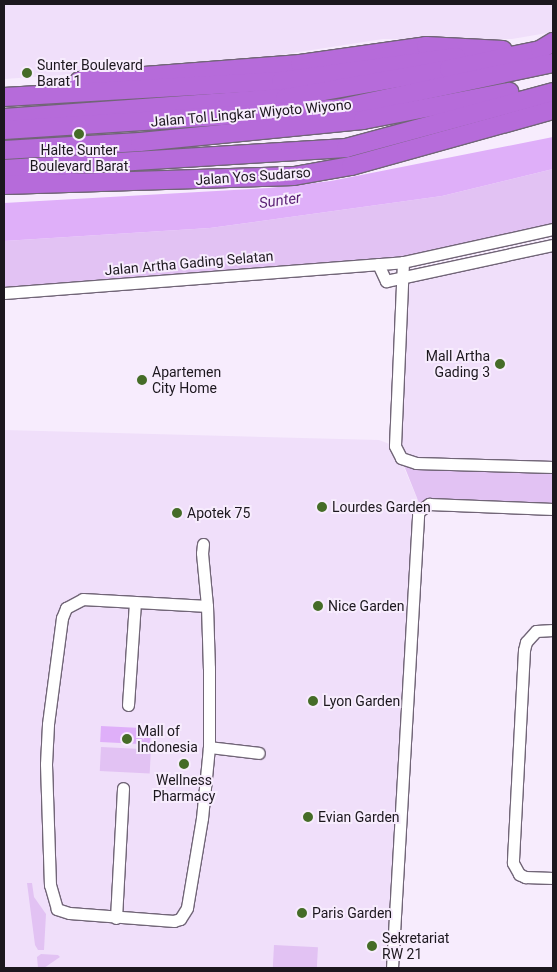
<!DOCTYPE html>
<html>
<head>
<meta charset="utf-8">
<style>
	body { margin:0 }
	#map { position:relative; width:557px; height:972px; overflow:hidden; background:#f7ecfd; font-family:Roboto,sans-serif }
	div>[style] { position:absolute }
	.built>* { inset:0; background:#f0dffa }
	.green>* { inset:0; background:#e2c2f3; transform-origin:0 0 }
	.water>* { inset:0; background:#dfaff9; transform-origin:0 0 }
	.roads { filter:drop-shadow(1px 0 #716577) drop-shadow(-1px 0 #716577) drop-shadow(0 1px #716577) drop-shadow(0 -1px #716577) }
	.minor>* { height:11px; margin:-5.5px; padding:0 5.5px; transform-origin:5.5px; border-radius:5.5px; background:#fff }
	.highway>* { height:18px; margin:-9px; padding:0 9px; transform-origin:9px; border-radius:9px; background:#b66bda }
	.dots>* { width:14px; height:14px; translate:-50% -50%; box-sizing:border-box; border:2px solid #f7ecfd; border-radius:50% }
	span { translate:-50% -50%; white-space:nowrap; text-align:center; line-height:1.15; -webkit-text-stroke:4px #f7ecfd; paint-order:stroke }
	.poi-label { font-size:14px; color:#1c171e }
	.left { translate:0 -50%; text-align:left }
	.right { translate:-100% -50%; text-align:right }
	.street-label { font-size:14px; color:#1c171e }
	.water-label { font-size:15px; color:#5a1f74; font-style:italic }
	.frame { position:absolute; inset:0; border:5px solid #1c171e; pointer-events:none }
</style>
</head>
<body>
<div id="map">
	<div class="built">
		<div style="clip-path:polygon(4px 4px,553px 4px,553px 32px,512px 39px,383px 39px,221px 64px,4px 79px)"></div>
		<div style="clip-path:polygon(553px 244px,553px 467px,400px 458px,421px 508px,392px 968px,4px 968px,4px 430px,379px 440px,395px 446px,404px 278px)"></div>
	</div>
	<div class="green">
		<div style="clip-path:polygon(553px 169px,553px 229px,403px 263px,4px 292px,4px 241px,210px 228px,442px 196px)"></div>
		<div style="clip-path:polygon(401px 458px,553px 467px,553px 509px,421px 508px)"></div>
		<div style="left:101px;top:747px;width:50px;height:24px;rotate:3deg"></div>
		<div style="clip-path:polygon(27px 883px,32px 883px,34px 897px,46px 914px,44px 950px,38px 950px,35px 945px)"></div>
		<div style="left:274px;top:945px;width:44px;height:22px;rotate:3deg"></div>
		<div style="clip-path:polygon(41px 954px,58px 955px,60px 957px,44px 968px,38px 968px,37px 957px)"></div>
	</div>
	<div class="water">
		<div style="clip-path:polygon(553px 137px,553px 169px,442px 196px,210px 228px,4px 241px,4px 203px,269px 188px,331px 181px)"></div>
		<div style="left:101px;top:726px;width:50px;height:16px;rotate:3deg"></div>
	</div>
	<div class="roads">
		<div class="minor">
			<div style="left:403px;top:262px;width:184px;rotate:92.5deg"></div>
			<div style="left:395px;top:446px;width:13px;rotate:63deg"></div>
			<div style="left:401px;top:458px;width:16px;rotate:18deg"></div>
			<div style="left:416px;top:463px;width:137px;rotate:1.7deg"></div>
			<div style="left:378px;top:264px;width:19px;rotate:65deg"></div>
			<div style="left:386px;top:281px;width:171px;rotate:-12.2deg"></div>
			<div style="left:4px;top:293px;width:400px;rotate:-4.4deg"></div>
			<div style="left:403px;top:262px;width:154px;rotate:-12.4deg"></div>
			<div style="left:203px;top:544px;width:9px;rotate:96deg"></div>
			<div style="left:202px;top:553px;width:53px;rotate:84.6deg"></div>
			<div style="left:207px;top:606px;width:62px;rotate:88.2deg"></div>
			<div style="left:209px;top:668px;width:79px;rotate:90deg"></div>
			<div style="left:209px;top:747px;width:71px;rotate:95.6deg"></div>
			<div style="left:202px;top:818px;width:91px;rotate:99.5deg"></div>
			<div style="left:187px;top:908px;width:13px;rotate:122deg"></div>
			<div style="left:180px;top:919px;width:6px;rotate:162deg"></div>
			<div style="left:174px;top:921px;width:105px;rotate:-175.6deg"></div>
			<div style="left:69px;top:913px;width:13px;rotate:-162deg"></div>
			<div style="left:57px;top:909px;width:25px;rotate:-106deg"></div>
			<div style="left:50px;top:885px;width:121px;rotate:-91.9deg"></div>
			<div style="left:46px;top:764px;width:40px;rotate:-87.1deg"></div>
			<div style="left:48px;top:724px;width:107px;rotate:-82.5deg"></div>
			<div style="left:62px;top:618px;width:11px;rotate:-68deg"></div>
			<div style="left:66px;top:608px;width:19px;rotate:-28deg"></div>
			<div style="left:83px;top:599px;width:124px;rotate:3.2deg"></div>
			<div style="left:553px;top:630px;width:17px;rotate:177deg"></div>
			<div style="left:536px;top:631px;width:15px;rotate:132deg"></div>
			<div style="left:526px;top:642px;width:8px;rotate:104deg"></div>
			<div style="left:524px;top:650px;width:213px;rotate:93deg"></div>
			<div style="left:513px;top:863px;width:13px;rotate:61deg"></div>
			<div style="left:519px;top:874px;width:7px;rotate:27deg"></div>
			<div style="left:525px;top:877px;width:28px;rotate:2deg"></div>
			<div style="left:128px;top:705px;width:103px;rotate:-86.1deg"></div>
			<div style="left:209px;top:747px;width:50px;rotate:6.8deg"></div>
			<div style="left:116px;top:918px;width:130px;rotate:-86.9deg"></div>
			<div style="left:392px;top:968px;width:457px;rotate:-86.7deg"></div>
			<div style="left:418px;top:512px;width:14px;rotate:-36deg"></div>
			<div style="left:429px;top:504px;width:124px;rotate:2.3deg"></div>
		</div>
		<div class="highway">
			<div style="left:79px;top:81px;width:222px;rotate:-4.4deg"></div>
			<div style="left:300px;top:64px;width:127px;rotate:-8.1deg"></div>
			<div style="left:426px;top:46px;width:77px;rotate:3deg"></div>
			<div style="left:4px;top:97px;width:277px;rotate:-3.3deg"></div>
			<div style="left:281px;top:81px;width:177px;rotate:-7.8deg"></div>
			<div style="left:4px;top:118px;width:282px;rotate:-4.1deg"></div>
			<div style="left:285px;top:98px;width:167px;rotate:-10deg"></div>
			<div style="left:449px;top:69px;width:93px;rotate:-11.8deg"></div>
			<div style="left:540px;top:50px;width:15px;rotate:-32deg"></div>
			<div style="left:4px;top:130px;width:338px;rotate:-3.7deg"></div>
			<div style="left:341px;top:108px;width:217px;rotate:-12deg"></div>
			<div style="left:4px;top:150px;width:136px;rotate:-3.4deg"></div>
			<div style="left:140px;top:142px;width:224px;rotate:-5.6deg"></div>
			<div style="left:363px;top:120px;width:149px;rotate:-10.9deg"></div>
			<div style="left:4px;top:169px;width:343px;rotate:-3.5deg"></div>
			<div style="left:346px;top:148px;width:214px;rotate:-15.1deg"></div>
			<div style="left:4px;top:185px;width:290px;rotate:-1.8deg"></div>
			<div style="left:294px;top:176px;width:58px;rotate:-10deg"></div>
			<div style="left:351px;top:166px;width:210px;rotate:-15.5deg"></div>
		</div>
	</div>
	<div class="dots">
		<div style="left:27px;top:73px;background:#456c27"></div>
		<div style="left:79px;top:134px;background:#456c27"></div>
		<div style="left:500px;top:364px;background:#456c27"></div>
		<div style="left:142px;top:380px;background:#456c27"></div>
		<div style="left:322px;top:507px;background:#456c27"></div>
		<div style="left:177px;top:513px;background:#456c27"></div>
		<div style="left:318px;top:606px;background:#456c27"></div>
		<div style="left:313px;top:701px;background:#456c27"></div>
		<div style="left:127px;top:739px;background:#456c27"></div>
		<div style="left:184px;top:764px;background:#456c27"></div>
		<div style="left:308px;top:817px;background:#456c27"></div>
		<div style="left:302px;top:913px;background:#456c27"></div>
		<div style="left:372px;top:946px;background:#456c27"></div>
	</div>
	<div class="poi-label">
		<span class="left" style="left:37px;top:73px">Sunter Boulevard<br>Barat 1</span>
		<span style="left:79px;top:158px">Halte Sunter<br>Boulevard Barat</span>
		<span class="right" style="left:490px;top:364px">Mall Artha<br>Gading 3</span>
		<span class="left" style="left:152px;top:380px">Apartemen<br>City Home</span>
		<span class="left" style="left:332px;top:507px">Lourdes Garden</span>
		<span class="left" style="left:187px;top:513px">Apotek 75</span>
		<span class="left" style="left:328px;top:606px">Nice Garden</span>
		<span class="left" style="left:323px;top:701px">Lyon Garden</span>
		<span class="left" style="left:137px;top:739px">Mall of<br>Indonesia</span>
		<span style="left:184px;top:788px">Wellness<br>Pharmacy</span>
		<span class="left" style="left:318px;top:817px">Evian Garden</span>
		<span class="left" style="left:312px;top:913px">Paris Garden</span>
		<span class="left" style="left:382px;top:946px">Sekretariat<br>RW 21</span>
	</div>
	<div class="street-label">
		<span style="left:251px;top:113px;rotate:-5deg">Jalan Tol Lingkar Wiyoto Wiyono</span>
		<span style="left:253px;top:176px;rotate:-4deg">Jalan Yos Sudarso</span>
		<span style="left:189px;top:263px;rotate:-5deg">Jalan Artha Gading Selatan</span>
	</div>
	<div class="water-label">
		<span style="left:280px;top:201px;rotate:-8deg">Sunter</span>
	</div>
	<div class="frame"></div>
</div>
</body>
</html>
